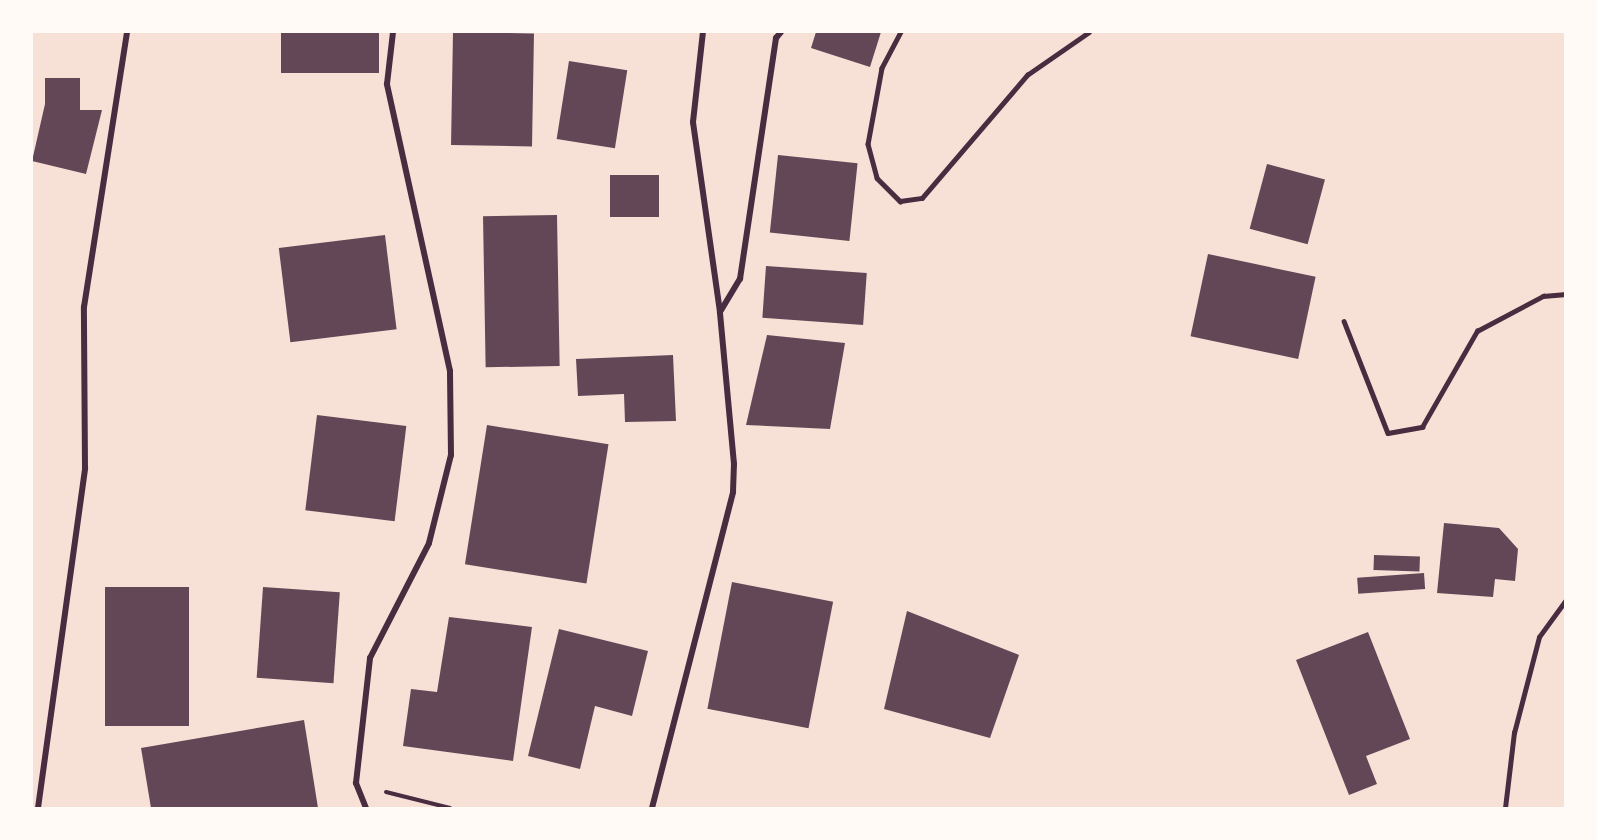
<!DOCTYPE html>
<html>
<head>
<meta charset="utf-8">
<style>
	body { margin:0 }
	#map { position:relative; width:1597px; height:840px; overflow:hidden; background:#f7e1d7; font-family:Ubuntu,sans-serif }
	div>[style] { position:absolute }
	.building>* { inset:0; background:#644757; transform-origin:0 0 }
	.path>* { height:4px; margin:-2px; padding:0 2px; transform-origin:2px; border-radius:2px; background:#4a2c40 }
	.service>* { height:4.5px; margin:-2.25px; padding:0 2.25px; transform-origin:2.25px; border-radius:2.25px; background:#4a2c40 }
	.minor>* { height:6px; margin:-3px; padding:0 3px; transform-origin:3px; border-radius:3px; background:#4a2c40 }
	span { translate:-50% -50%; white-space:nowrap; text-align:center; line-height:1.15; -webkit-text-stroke:4.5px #fffaf5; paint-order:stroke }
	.frame { position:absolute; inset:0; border:33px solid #fffaf5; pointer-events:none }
</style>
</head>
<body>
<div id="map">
	<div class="building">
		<div style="left:281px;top:32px;width:98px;height:41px"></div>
		<div style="left:453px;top:32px;width:81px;height:113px;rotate:1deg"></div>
		<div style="clip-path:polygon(816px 32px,881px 32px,870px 67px,811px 48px)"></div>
		<div style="left:569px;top:61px;width:59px;height:79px;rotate:9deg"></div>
		<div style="clip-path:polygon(45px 78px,80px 78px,80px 110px,102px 110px,86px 174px,32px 161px,45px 104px)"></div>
		<div style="left:778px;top:155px;width:80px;height:78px;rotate:6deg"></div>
		<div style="left:1267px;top:164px;width:60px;height:67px;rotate:15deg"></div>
		<div style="left:610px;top:175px;width:49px;height:42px"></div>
		<div style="left:557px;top:215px;width:151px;height:74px;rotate:89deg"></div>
		<div style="left:385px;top:235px;width:95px;height:107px;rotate:83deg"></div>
		<div style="left:1208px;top:254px;width:110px;height:84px;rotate:12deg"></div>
		<div style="left:766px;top:266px;width:101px;height:52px;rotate:4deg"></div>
		<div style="clip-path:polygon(767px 335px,845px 343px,830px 429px,746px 425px)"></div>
		<div style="clip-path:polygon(673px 355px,676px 421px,625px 422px,624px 394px,578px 396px,576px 359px)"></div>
		<div style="left:317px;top:415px;width:90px;height:96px;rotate:7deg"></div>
		<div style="left:487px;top:425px;width:123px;height:141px;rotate:9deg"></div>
		<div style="clip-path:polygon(1444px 523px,1499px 528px,1518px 549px,1515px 581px,1495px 579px,1493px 597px,1437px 593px)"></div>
		<div style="left:1374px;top:555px;width:46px;height:15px;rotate:2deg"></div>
		<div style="left:1424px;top:573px;width:16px;height:67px;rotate:86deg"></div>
		<div style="left:732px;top:582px;width:103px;height:129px;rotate:11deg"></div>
		<div style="left:105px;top:587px;width:84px;height:139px"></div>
		<div style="left:263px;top:587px;width:77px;height:91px;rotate:4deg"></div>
		<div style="clip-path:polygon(907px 611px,1019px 655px,990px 738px,884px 709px)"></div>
		<div style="clip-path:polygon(449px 617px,532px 627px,513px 761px,403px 746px,411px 689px,437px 692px)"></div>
		<div style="clip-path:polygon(559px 629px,648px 651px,632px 716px,595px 706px,580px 769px,528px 756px)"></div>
		<div style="clip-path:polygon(1368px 632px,1410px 739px,1366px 756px,1377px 784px,1349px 795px,1296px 660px)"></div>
		<div style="clip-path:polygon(304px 720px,318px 808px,151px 808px,141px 748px)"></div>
	</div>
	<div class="path">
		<div style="left:386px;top:792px;width:66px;rotate:14deg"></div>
	</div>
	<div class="service">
		<div style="left:901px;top:32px;width:41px;rotate:117.8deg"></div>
		<div style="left:882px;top:68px;width:77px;rotate:100.4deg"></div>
		<div style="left:868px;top:144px;width:35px;rotate:75deg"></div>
		<div style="left:877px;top:178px;width:33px;rotate:45deg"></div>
		<div style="left:900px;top:201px;width:22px;rotate:-8deg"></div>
		<div style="left:922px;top:198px;width:162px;rotate:-49.5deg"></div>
		<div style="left:1027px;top:75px;width:75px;rotate:-34.7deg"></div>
		<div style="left:1344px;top:321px;width:120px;rotate:68.6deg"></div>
		<div style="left:1388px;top:433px;width:35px;rotate:-10deg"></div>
		<div style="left:1422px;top:427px;width:111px;rotate:-60.2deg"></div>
		<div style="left:1477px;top:331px;width:75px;rotate:-27.9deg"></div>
		<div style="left:1543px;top:296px;width:23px;rotate:-5deg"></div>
		<div style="left:1505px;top:808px;width:76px;rotate:-83.2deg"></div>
		<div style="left:1514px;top:733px;width:99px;rotate:-75.4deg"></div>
		<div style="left:1539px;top:637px;width:46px;rotate:-53.9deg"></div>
	</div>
	<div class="minor">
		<div style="left:720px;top:312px;width:39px;rotate:-59deg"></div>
		<div style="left:740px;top:279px;width:244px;rotate:-81.5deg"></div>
		<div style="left:776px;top:38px;width:8px;rotate:-50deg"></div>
		<div style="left:38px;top:808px;width:343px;rotate:-82.1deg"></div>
		<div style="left:85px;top:468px;width:161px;rotate:-90.4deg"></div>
		<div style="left:84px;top:307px;width:278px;rotate:-81.1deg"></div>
		<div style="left:366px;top:808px;width:27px;rotate:-112deg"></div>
		<div style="left:356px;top:783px;width:126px;rotate:-83.6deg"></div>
		<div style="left:370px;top:658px;width:129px;rotate:-62.8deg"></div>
		<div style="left:429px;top:543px;width:91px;rotate:-76deg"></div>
		<div style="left:451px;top:455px;width:84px;rotate:-90.7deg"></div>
		<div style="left:450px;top:371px;width:294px;rotate:-102.4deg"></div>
		<div style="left:387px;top:84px;width:52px;rotate:-83.4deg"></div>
		<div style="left:652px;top:808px;width:326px;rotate:-75.6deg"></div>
		<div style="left:733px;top:492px;width:28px;rotate:-88deg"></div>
		<div style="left:734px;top:464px;width:153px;rotate:-95.3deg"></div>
		<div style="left:720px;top:312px;width:192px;rotate:-98.1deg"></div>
		<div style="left:693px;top:122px;width:91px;rotate:-83.7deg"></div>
	</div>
	<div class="frame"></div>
</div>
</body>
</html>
